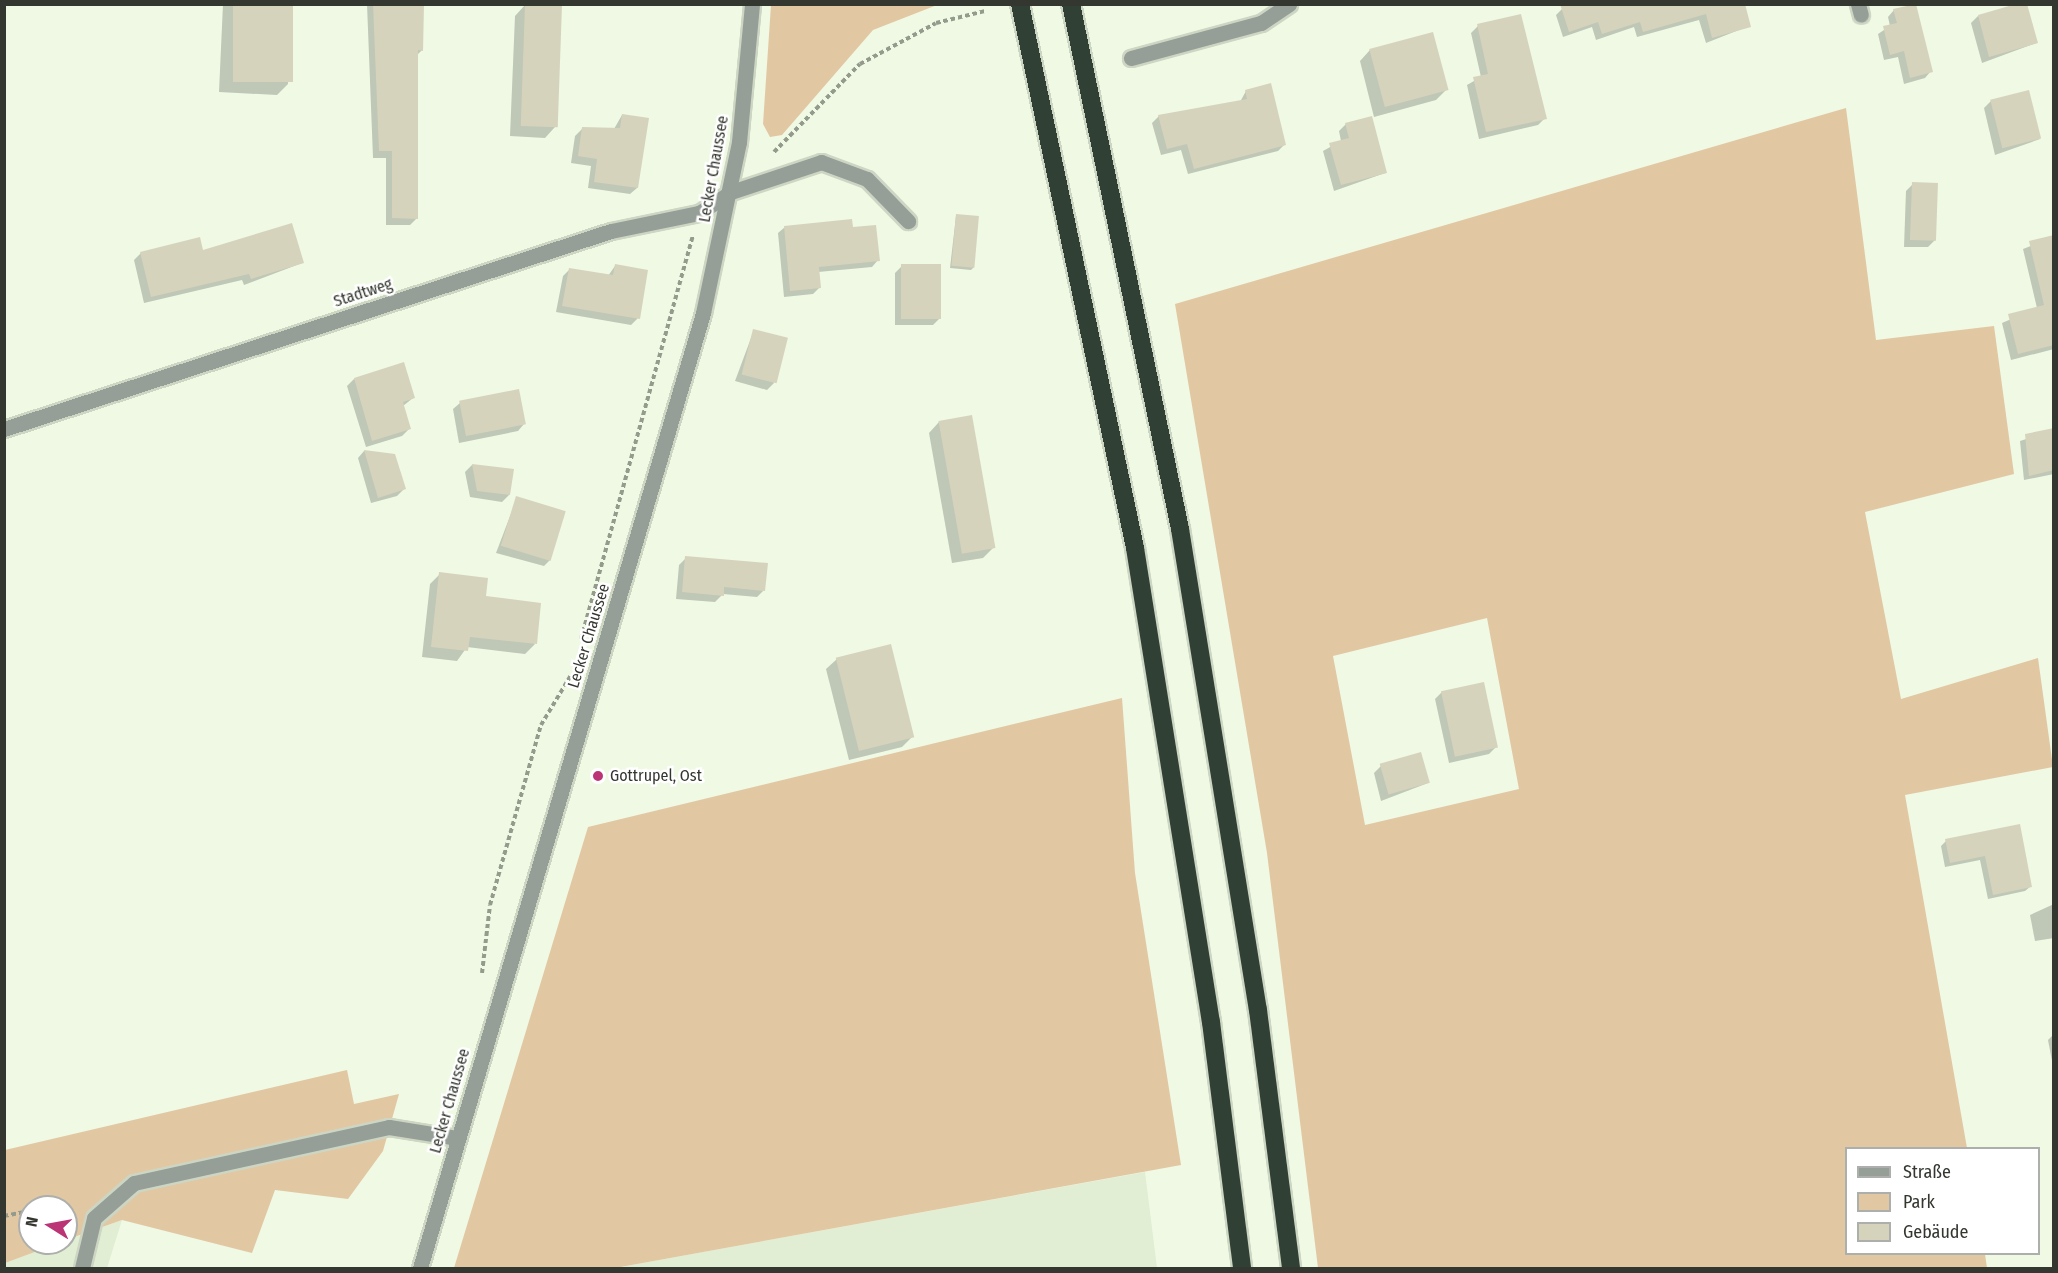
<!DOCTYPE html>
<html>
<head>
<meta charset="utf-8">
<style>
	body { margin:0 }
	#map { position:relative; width:2058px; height:1273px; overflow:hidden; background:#eff9e4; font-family:"Fira Sans Condensed",sans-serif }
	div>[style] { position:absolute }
	.built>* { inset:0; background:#e1eed3 }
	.green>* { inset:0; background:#e2c7a3 }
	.shadow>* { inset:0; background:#0003 }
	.building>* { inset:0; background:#d6d3bd; transform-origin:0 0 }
	.path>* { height:4px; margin-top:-2px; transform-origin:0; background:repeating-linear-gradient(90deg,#949b8c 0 4.5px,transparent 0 7.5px) }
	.roads { filter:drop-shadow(2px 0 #cdd6c3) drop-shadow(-2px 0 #cdd6c3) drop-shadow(0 2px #cdd6c3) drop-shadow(0 -2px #cdd6c3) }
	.minor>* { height:15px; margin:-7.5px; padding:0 7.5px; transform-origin:7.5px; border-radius:7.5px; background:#969e98 }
	.highway>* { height:18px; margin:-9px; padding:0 9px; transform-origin:9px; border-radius:9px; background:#304034 }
	.dots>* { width:16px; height:16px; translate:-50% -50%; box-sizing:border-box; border:3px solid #fff; border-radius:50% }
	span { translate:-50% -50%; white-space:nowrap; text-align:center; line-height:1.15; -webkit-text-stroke:5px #fff; paint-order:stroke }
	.street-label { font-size:16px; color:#33372f }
	.poi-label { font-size:16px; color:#33372f }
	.left { translate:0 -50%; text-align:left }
	.frame { position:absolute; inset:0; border:6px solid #33372f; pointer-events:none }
	.legend { position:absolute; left:1845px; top:1147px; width:195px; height:108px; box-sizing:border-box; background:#fff; border:2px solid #adafac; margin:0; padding:8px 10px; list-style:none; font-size:18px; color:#33372f }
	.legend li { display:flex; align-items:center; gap:12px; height:30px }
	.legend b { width:30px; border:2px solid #adafac }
	.north { position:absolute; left:18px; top:1195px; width:60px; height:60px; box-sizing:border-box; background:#fff; border:2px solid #adafac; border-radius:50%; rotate:281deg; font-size:16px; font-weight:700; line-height:24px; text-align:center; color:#33372f }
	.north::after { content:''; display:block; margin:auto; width:21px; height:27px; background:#ba3476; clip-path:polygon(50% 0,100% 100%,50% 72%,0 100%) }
</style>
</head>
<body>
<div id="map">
	<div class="built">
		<div style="clip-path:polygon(1145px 1172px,1157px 1268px,615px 1268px)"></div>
		<div style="clip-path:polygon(122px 1220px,107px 1268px,5px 1268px,4px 1263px)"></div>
	</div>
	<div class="green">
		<div style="clip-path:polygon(771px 5px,771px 4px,937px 5px,873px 30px,782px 135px,770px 137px,763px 124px)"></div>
		<div style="clip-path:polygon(evenodd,1846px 108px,1876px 340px,1994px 326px,2014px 474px,1865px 512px,1901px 699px,2038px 658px,2053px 767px,1905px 795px,1967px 1148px,1846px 1148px,1846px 1254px,1985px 1254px,1987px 1268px,1318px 1268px,1267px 853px,1175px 304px,1846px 108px,1487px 618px,1519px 789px,1365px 825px,1333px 656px,1487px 618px)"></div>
		<div style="clip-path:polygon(1122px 698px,1135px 873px,1181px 1165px,615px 1268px,454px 1268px,588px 827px)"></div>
		<div style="clip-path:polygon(347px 1070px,354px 1104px,399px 1094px,383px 1151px,348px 1199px,275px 1190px,252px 1253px,122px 1220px,66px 1240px,66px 1207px,30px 1207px,30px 1243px,59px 1243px,5px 1263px,5px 1150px)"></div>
	</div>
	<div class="shadow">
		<div style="clip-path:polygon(223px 4px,291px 4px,288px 84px,277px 95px,219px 92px)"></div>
		<div style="clip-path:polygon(367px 4px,422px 4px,422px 50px,416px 56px,417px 218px,410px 225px,386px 225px,386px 158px,373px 158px)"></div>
		<div style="clip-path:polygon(1743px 4px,1749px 26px,1706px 43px,1699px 20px,1637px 37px,1634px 27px,1596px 40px,1592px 27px,1563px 37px,1556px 15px,1562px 9px)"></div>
		<div style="clip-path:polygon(525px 5px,555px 127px,545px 138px,510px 136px,515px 16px)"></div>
		<div style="clip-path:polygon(1894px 10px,1931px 71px,1925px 78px,1904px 84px,1898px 57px,1884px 60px,1878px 34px,1890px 26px,1888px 17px)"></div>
		<div style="clip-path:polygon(1978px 16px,2036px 43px,1982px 63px,1971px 23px)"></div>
		<div style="clip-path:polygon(1478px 26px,1545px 118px,1538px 125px,1479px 139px,1467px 85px,1481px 77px,1471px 33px)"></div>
		<div style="clip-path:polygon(1370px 50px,1446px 90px,1436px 100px,1374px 117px,1360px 61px)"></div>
		<div style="clip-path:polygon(1246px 91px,1285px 144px,1278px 151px,1188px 174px,1181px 150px,1161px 155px,1152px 123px,1159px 116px,1240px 102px)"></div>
		<div style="clip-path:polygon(1991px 101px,2040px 139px,1995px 155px,1984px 108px)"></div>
		<div style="clip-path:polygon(622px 115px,637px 188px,630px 194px,588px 188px,591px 166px,571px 163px,575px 136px,582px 129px,614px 129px)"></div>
		<div style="clip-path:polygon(1346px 124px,1385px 173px,1334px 191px,1323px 151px,1341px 141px,1339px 131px)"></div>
		<div style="clip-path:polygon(1913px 184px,1935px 240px,1928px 247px,1904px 247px,1906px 191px)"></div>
		<div style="clip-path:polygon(956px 216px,974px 267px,971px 270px,950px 268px)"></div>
		<div style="clip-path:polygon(785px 227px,852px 229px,878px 260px,872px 267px,818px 272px,819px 288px,813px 294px,784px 297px,778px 233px)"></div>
		<div style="clip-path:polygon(2054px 237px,2054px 349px,2011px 360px,2002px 323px,2037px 308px,2023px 249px)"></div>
		<div style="clip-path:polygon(201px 251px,302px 263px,244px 285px,242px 280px,144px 303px,134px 260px,141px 253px)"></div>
		<div style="clip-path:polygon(615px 266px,638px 318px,631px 325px,556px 312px,563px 276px,570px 269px,608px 276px)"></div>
		<div style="clip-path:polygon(902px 266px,940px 318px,933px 325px,895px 325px,895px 273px)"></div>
		<div style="clip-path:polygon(754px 330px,774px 383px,767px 390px,735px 381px)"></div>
		<div style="clip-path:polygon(354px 379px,413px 398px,403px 406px,409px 429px,402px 436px,366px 447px,347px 386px)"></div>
		<div style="clip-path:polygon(460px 403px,524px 424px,518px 431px,459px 443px,453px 409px)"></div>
		<div style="clip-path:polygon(939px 422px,994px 547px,983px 558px,952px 563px,929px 433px)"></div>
		<div style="clip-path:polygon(2054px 430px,2054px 474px,2024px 480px,2020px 441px)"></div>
		<div style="clip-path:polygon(364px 451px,394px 455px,404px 489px,397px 496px,371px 503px,358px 458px)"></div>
		<div style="clip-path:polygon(472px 465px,512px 470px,509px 495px,502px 502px,470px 497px,465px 472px)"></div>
		<div style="clip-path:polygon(517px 498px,551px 559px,544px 566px,496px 553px)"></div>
		<div style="clip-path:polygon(686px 558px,764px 590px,757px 597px,723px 594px,715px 602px,676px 599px,679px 565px)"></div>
		<div style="clip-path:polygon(440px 574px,484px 598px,535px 644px,525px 654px,467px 647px,457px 661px,422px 657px,430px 584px)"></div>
		<div style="clip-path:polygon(837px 659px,913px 736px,902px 747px,849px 760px,826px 669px)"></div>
		<div style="clip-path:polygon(1442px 692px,1496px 747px,1489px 754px,1449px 763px,1435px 699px)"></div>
		<div style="clip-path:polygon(1381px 766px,1428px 783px,1381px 801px,1374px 773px)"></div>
		<div style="clip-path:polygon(2019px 825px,2031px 886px,2025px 891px,1988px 899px,1980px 860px,1945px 867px,1941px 846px,1946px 841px)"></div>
		<div style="clip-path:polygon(2054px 904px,2054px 938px,2035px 941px,2030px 915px)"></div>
		<div style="clip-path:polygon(2054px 1034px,2054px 1071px,2048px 1040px)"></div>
	</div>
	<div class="building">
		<div style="left:233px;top:4px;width:60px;height:78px"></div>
		<div style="clip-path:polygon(373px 4px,424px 4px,423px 51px,418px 50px,418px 219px,392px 218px,392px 151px,379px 151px)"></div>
		<div style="left:525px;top:4px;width:37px;height:122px;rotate:2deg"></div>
		<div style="clip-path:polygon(1560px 4px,1745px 4px,1751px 27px,1712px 38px,1706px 14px,1643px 32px,1640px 22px,1602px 34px,1598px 22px,1569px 32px)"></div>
		<div style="clip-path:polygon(1916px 4px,1933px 72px,1910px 78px,1904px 51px,1890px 55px,1883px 26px,1897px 23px,1893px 9px)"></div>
		<div style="clip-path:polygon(2016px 4px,2027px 4px,2038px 43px,1989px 57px,1978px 15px)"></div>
		<div style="clip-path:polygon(1521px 14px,1547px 119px,1486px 132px,1473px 77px,1488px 74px,1477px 24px)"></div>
		<div style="left:1433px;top:32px;width:60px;height:66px;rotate:75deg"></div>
		<div style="clip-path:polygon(1271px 83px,1286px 145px,1194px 169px,1187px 144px,1167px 149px,1158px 115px,1247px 99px,1245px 90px)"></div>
		<div style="left:2029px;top:90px;width:50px;height:40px;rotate:76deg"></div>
		<div style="clip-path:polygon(622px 114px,649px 118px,638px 188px,594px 182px,597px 159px,578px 156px,582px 127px,620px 128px)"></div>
		<div style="clip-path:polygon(1372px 116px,1387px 173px,1341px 185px,1329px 143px,1349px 138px,1345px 123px)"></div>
		<div style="left:1912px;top:182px;width:26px;height:58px;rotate:2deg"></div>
		<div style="left:956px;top:214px;width:23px;height:52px;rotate:5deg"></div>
		<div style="clip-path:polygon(852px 219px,853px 227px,876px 225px,880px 261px,819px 267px,821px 288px,790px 291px,784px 226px)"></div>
		<div style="clip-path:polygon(292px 223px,304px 263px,251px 279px,249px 274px,151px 297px,140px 252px,200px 237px,203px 250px)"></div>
		<div style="clip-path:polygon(2054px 235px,2054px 345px,2018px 354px,2008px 314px,2044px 305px,2029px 241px)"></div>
		<div style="clip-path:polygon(615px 264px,648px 270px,640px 319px,562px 306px,569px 268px,613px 275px)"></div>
		<div style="left:901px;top:264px;width:40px;height:55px"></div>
		<div style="left:753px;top:329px;width:36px;height:47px;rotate:14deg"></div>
		<div style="clip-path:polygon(404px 362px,415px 398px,403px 402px,411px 429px,372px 441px,354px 378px)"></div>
		<div style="left:519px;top:389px;width:36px;height:61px;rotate:79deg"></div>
		<div style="left:972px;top:415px;width:135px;height:34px;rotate:80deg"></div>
		<div style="clip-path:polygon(2054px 428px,2054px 470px,2029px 476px,2025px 434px)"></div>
		<div style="clip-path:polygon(364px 450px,395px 454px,406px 489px,378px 498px)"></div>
		<div style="clip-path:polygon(472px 464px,514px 469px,510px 495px,477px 491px)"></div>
		<div style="left:516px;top:496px;width:52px;height:52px;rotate:17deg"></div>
		<div style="clip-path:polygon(685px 556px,768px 563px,765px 591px,724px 587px,724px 596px,682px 592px)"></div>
		<div style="clip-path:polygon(439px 572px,488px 578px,486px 596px,541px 603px,537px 644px,470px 637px,468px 651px,431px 647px)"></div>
		<div style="left:891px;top:644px;width:96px;height:57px;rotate:76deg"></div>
		<div style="left:1484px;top:682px;width:67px;height:44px;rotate:78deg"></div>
		<div style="left:1421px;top:752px;width:32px;height:43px;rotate:74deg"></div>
		<div style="clip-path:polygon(2020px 824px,2032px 887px,1993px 895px,1985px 856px,1950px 863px,1945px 839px)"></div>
	</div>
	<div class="path">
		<div style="left:774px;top:152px;width:123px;rotate:-45.7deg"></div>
		<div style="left:860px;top:64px;width:86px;rotate:-28.3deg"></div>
		<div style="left:936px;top:23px;width:50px;rotate:-13.8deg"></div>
		<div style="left:581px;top:639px;width:418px;rotate:-74.5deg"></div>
		<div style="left:482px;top:973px;width:68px;rotate:-83.3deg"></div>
		<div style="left:490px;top:905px;width:187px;rotate:-74.2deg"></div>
		<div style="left:541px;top:725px;width:58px;rotate:-59deg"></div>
		<div style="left:4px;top:1216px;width:26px;rotate:-11deg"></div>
	</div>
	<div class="roads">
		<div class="minor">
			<div style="left:1858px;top:4px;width:11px;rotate:75deg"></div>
			<div style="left:1131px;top:58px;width:135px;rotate:-15.1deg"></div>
			<div style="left:1261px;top:23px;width:34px;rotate:-34deg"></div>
			<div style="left:4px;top:429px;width:638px;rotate:-18.07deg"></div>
			<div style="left:611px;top:231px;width:90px;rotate:-11.6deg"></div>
			<div style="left:699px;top:213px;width:38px;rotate:-33deg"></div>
			<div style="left:731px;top:192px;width:95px;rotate:-18.4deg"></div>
			<div style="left:821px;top:162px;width:49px;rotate:20.3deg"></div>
			<div style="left:867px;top:179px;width:59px;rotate:45.7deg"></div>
			<div style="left:82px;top:1268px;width:51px;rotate:-76.5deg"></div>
			<div style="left:94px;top:1218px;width:53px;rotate:-41.2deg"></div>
			<div style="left:134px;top:1183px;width:261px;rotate:-12.4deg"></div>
			<div style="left:389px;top:1127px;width:70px;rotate:9.1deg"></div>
			<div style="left:420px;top:1268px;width:996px;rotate:-73.49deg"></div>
			<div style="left:703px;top:313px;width:175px;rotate:-78.1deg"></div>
			<div style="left:739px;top:142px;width:139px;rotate:-84.6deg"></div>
		</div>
		<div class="highway">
			<div style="left:1020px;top:4px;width:556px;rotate:78.06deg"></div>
			<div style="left:1135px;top:548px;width:480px;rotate:80.9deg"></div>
			<div style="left:1211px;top:1022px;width:248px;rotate:82.8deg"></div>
			<div style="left:1071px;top:4px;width:536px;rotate:78.27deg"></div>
			<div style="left:1180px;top:529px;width:487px;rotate:80.8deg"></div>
			<div style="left:1258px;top:1010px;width:260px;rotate:82.7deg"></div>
		</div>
	</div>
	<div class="dots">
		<div style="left:598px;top:776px;background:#ba3476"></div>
	</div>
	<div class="street-label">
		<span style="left:714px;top:169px;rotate:-80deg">Lecker Chaussee</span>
		<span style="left:363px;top:293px;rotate:-18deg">Stadtweg</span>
		<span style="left:589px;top:636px;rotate:-73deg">Lecker Chaussee</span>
		<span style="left:450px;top:1101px;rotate:-74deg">Lecker Chaussee</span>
	</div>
	<div class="poi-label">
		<span class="left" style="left:610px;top:776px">Gottrupel, Ost</span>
	</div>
	<div class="frame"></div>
	<ul class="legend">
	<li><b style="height:8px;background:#969e98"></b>Straße</li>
	<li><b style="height:16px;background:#e2c7a3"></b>Park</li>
	<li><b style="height:16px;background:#d6d3bd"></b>Gebäude</li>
	</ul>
	<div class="north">N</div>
</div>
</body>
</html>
